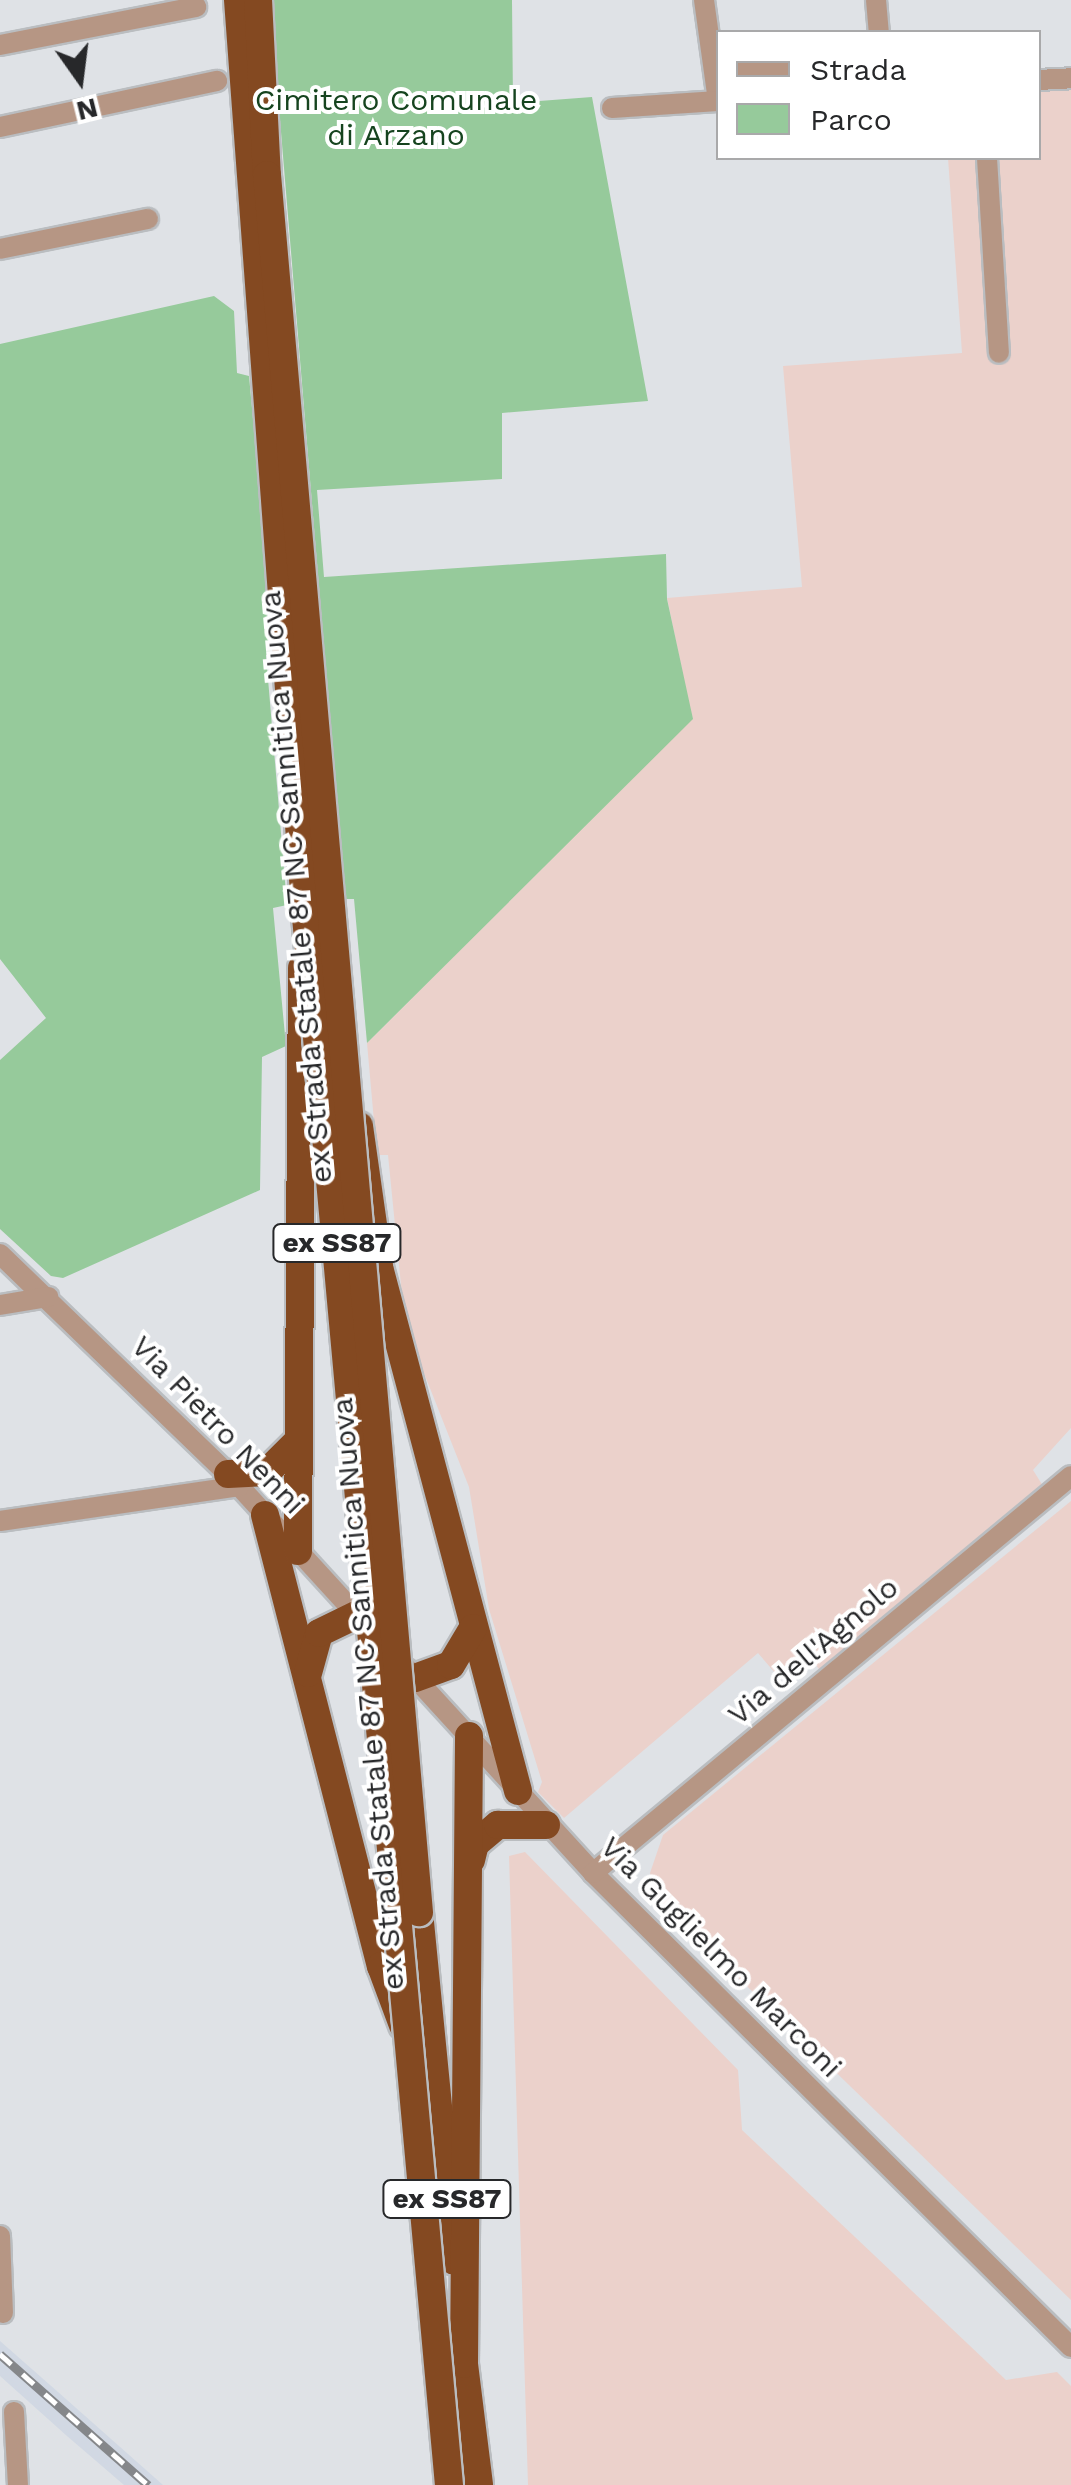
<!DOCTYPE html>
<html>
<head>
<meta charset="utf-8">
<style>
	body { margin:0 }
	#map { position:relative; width:1071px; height:2485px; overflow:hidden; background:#dfe2e6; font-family:"Work Sans",sans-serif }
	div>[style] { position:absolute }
	.industrial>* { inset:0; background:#ebd1cb }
	.built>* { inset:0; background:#d1d8e3 }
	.green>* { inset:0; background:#96ca9b }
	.roads { filter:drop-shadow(2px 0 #babdc0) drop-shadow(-2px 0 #babdc0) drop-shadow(0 2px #babdc0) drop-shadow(0 -2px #babdc0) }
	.minor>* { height:20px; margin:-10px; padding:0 10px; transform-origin:10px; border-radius:10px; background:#b69684 }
	.trunk>* { height:28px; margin:-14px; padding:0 14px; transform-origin:14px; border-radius:14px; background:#844921 }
	.rail>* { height:9px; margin-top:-4.5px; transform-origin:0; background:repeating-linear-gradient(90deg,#fff 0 15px,#85878a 0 30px); box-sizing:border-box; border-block:2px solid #85878a }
	.bridges { filter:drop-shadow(2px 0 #babdc0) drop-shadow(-2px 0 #babdc0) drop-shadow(0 2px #babdc0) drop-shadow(0 -2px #babdc0) }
	.trunk-bridge>* { height:28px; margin:-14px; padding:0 14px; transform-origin:14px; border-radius:14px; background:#844921 }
	span { translate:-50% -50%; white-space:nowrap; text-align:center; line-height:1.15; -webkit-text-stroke:8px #fff; paint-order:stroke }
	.shield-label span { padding:2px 8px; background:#fff; border:2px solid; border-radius:8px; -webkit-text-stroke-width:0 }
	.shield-label { font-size:28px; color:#27282a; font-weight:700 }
	.park-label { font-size:30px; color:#16441f }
	.street-label { font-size:30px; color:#27282a }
	.legend { position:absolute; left:716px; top:30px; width:325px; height:130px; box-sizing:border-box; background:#fff; border:2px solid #a9a9aa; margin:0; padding:12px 18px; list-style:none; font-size:30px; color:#27282a }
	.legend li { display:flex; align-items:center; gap:20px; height:50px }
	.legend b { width:50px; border:2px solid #a9a9aa }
	.north { position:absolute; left:30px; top:30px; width:100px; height:100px; -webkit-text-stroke:8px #fff; paint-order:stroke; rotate:166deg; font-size:28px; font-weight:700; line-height:40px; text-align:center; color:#27282a }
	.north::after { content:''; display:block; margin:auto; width:35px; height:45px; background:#27282a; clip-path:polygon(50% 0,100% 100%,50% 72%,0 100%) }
</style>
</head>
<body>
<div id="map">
	<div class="industrial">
		<div style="clip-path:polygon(1071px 88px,1071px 1428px,1033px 1470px,1043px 1486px,819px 1669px,804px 1650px,776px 1674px,758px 1653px,564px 1818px,538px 1792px,542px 1782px,489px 1609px,469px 1487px,422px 1368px,417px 1372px,405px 1325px,388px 1155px,377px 1155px,367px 1043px,692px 719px,667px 598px,802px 587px,783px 366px,962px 353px,948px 158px,1038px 158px,1039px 91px)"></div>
		<div style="clip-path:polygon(1071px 1501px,1071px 2300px,658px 1900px,650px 1873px,663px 1835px)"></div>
		<div style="clip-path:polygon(525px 1852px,738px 2070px,742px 2130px,1006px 2380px,1057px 2372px,1071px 2386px,1071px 2485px,528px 2485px,509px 1856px)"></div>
	</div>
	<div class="built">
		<div style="clip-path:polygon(0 2341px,58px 2392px,163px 2485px,124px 2485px,67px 2436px,0 2376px)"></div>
	</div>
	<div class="green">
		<div style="clip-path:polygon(270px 0,512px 0,513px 103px,592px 97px,648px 401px,502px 413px,502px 479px,317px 490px,324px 577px,666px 554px,667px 599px,693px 719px,367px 1043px,354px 899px,345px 899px)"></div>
		<div style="clip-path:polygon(214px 296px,234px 311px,237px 373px,249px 376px,275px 654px,266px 655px,287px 905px,273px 908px,286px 1046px,262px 1057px,260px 1190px,63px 1278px,51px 1276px,0 1229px,0 1060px,46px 1018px,0 959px,0 344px)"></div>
	</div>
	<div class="roads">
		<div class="minor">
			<div style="left:704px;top:0;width:102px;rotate:82.1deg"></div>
			<div style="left:876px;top:0;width:32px;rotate:85deg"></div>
			<div style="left:0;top:45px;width:200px;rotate:-11deg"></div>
			<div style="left:1038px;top:80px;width:33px;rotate:-3deg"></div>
			<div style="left:612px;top:108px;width:106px;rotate:-3.8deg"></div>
			<div style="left:0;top:127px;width:222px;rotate:-12deg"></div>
			<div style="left:987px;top:158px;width:195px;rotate:86.5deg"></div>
			<div style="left:0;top:249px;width:151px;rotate:-11.5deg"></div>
			<div style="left:0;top:1254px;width:317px;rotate:44deg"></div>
			<div style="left:228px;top:1474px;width:200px;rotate:47.6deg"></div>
			<div style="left:0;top:1305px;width:49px;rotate:-9.5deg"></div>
			<div style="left:0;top:1521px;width:242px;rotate:-8.3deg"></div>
			<div style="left:407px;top:1669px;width:276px;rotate:47.6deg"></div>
			<div style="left:593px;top:1873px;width:673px;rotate:44.76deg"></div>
			<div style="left:593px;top:1873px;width:621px;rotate:-39.71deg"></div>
			<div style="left:0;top:2236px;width:77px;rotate:87.8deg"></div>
			<div style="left:14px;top:2412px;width:73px;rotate:86.9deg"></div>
		</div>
		<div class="trunk">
			<div style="left:359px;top:1126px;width:142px;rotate:81.9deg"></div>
			<div style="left:379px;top:1267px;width:542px;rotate:75.14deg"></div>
			<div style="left:228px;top:1474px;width:39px;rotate:-3deg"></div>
			<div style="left:267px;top:1472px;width:44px;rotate:-45deg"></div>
			<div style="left:265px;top:1515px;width:466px;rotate:75.6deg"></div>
			<div style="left:381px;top:1966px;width:63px;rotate:69.6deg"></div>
			<div style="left:298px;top:1551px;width:583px;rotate:-89.61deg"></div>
			<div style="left:308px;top:1673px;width:41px;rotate:-74.6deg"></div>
			<div style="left:319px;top:1633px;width:41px;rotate:-25.9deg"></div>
			<div style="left:415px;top:1678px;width:38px;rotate:-20deg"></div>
			<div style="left:451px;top:1665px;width:43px;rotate:-59.3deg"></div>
			<div style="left:471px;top:1860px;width:16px;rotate:-76deg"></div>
			<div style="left:475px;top:1844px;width:30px;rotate:-40deg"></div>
			<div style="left:498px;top:1825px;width:48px"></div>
			<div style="left:419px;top:1912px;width:350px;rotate:84.4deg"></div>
			<div style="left:462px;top:2348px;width:138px;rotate:82.9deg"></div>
			<div style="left:464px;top:2364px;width:628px;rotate:-89.54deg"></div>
		</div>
	</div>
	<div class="rail">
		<div style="left:0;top:2354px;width:198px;rotate:41.5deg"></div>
	</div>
	<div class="bridges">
		<div class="trunk-bridge">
			<div style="left:238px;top:0;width:908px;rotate:85.77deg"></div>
			<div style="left:305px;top:906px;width:1586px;rotate:84.79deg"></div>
			<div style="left:258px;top:0;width:175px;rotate:87.1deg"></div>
			<div style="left:267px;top:175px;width:1744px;rotate:85deg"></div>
		</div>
	</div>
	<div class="shield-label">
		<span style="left:337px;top:1243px">ex SS87</span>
		<span style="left:447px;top:2199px">ex SS87</span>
	</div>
	<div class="park-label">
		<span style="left:396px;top:117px">Cimitero Comunale<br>di Arzano</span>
	</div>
	<div class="street-label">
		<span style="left:296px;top:887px;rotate:-95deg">ex Strada Statale 87 NC Sannitica Nuova</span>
		<span style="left:218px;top:1425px;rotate:46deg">Via Pietro Nenni</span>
		<span style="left:813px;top:1651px;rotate:-40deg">Via dell'Agnolo</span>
		<span style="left:368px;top:1694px;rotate:-95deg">ex Strada Statale 87 NC Sannitica Nuova</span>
		<span style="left:721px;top:1957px;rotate:45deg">Via Guglielmo Marconi</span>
	</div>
	<ul class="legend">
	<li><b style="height:12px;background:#b69684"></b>Strada</li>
	<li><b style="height:28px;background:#96ca9b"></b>Parco</li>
	</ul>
	<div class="north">N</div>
</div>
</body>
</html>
